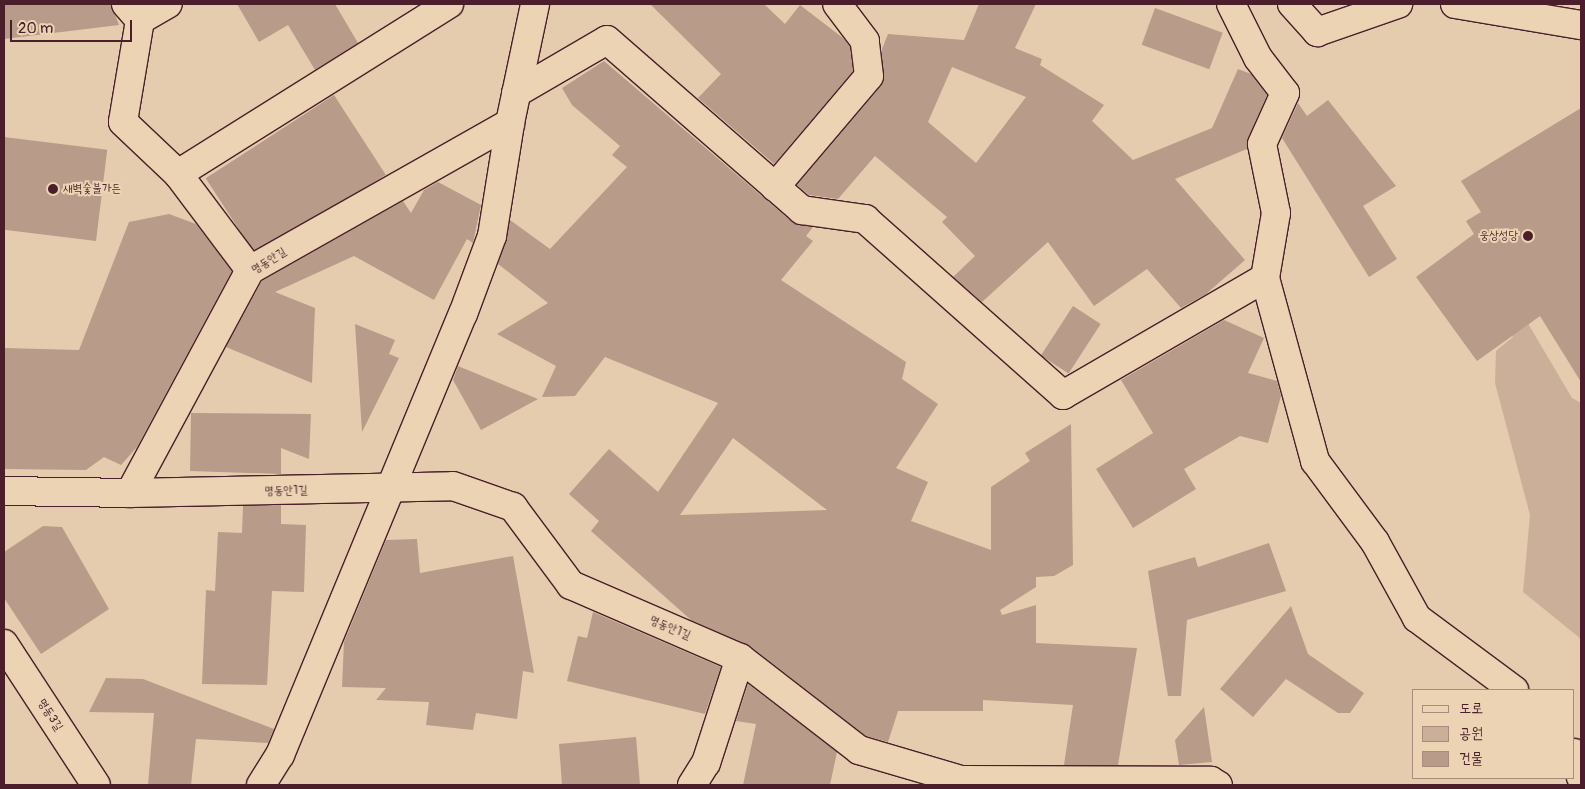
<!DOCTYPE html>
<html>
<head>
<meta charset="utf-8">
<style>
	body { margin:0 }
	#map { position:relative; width:1585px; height:789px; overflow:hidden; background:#e5ccae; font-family:Pangolin,"Poor Story",sans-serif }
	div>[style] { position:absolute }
	.green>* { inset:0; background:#cbaf98 }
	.building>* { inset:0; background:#b99b89; transform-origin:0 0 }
	.roads { filter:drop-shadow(1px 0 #4a1f2b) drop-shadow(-1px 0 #4a1f2b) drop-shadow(0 1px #4a1f2b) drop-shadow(0 -1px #4a1f2b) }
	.minor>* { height:28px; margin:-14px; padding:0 14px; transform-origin:14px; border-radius:14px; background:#ebd3b3 }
	.dots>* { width:14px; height:14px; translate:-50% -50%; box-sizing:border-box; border:2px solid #ebd3b3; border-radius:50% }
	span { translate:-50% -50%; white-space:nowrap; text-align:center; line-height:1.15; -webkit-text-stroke:4px #ebd3b3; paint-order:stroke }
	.poi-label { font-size:12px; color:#4a1f2b }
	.left { translate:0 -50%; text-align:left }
	.right { translate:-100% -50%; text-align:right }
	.street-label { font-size:12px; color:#4a1f2b }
	.frame { position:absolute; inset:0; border:5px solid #4a1f2b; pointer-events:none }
	.legend { position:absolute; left:1412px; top:689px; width:162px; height:90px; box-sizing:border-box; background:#ebd3b3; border:1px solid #ab8b7d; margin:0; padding:6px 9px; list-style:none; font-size:15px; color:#4a1f2b }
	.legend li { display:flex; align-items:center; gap:10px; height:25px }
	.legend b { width:25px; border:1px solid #ab8b7d }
	.scale { position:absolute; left:10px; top:20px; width:122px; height:22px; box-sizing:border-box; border:2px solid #4a1f2b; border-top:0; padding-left:6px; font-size:15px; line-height:18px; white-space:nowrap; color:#4a1f2b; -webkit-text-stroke:4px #ebd3b3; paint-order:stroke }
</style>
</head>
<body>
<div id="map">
	<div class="green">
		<div style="clip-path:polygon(1513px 298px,1572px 398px,1581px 403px,1581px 639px,1523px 592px,1530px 515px,1495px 383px,1496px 351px,1513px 337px,1496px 312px)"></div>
	</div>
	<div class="building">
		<div style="clip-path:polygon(4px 4px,111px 4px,119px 25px,4px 39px)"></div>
		<div style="clip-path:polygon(237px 4px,335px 4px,358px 43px,315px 70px,288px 25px,259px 42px)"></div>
		<div style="clip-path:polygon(650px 4px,764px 4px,785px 24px,800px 5px,843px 38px,850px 47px,853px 71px,774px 164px,698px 98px,721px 74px)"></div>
		<div style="clip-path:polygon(evenodd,979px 4px,1036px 4px,1015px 48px,1042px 59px,1040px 65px,1104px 105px,1092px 121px,1133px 160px,1212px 128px,1238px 69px,1251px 74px,1267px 95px,1248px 138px,1247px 149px,1175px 179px,1245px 260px,1206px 294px,1181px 308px,1147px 269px,1094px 306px,1048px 242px,982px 302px,953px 277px,975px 256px,942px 222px,947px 217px,875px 156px,838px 199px,809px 195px,797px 185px,881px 86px,882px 49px,888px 34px,964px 40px,979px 4px,952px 67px,1026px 97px,976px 163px,928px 122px,952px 67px)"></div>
		<div style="left:1155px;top:8px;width:72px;height:39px;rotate:20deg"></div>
		<div style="clip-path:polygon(evenodd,604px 61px,792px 222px,813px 227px,806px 236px,813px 241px,781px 280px,906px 362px,902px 379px,938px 404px,896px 468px,928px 482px,911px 521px,991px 550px,991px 487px,1030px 461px,1025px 453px,1071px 424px,1073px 565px,1054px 576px,1036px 577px,1036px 587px,1000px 610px,1002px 615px,1036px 605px,1036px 643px,1137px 648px,1118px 765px,1064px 765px,1073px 705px,983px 700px,983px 711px,898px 711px,888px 742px,866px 736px,750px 646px,691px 620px,591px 531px,599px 521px,569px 494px,609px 449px,658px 492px,718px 403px,605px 357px,575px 396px,542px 397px,556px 366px,497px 334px,548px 303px,498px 264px,510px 220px,550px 249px,627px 167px,612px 155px,620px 146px,572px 105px,562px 88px,604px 61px,733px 438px,827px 510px,680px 515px,733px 438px)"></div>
		<div style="left:334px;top:95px;width:95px;height:153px;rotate:57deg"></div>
		<div style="clip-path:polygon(1328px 100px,1396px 186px,1363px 206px,1397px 259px,1369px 277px,1282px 138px,1298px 103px,1307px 116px)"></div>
		<div style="clip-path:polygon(1581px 108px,1581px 382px,1540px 316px,1477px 361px,1416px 277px,1474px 234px,1466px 221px,1481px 212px,1461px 181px)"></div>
		<div style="left:4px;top:137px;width:104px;height:92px;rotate:7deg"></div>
		<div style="clip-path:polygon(438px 182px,481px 205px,473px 243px,467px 239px,434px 300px,354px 256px,275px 292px,315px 308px,312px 383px,226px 347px,262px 281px,403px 201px,411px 213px,424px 190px)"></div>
		<div style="clip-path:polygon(169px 214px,196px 224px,232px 271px,137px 447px,121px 465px,104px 457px,86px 470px,4px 469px,4px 348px,79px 350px,129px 222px)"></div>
		<div style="left:1073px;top:306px;width:33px;height:59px;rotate:33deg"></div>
		<div style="clip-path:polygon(1224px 320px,1264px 338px,1248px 373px,1277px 381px,1281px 396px,1268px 443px,1240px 436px,1184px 469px,1196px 489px,1133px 528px,1096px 469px,1153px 433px,1121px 380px)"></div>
		<div style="clip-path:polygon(355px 324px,395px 340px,389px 354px,399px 358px,362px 432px)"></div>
		<div style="clip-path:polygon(458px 366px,538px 399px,481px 430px,453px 380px)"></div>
		<div style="clip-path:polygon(191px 413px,311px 414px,309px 459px,281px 448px,281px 474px,190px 471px)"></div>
		<div style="clip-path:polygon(281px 505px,281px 524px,306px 525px,304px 592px,272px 591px,267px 685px,202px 684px,206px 590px,215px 591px,218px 532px,242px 533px,243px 506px)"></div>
		<div style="clip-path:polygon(43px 526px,62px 527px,109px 609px,41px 654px,4px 598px,4px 552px)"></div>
		<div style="clip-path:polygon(417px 539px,420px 573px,513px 556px,534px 673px,523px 671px,517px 719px,476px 713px,473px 730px,426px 725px,429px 702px,376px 700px,386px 688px,342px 687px,344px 642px,386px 540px)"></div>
		<div style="clip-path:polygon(1269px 543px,1286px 591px,1187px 620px,1181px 696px,1168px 696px,1148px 571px,1195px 557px,1198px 567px)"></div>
		<div style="clip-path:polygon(1291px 606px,1308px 654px,1364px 693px,1350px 713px,1338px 713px,1286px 679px,1253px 717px,1220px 689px)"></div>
		<div style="clip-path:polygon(593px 612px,721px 667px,705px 714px,567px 681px,578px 636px,587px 638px)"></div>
		<div style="clip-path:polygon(106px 678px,143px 679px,274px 729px,268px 743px,196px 739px,191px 785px,148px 785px,154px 713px,89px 712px)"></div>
		<div style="clip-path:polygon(748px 684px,837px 752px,830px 785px,743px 785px,756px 724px,736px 721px)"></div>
		<div style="clip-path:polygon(1204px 707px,1212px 762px,1179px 765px,1175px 740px)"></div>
		<div style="clip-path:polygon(636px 737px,640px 785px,562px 785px,559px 744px)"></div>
	</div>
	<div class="roads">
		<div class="minor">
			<div style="left:126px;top:4px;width:21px;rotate:49deg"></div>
			<div style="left:140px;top:20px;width:32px;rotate:-30deg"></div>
			<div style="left:1292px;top:4px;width:38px;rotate:48deg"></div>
			<div style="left:1317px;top:32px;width:86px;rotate:-19.1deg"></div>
			<div style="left:1455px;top:4px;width:128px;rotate:9.5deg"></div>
			<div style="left:140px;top:20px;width:103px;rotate:99.5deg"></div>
			<div style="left:123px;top:122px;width:76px;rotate:43.4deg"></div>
			<div style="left:516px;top:93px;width:105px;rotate:-30.2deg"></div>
			<div style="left:607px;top:40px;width:259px;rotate:41.1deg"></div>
			<div style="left:802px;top:210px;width:64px;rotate:8.1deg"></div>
			<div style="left:865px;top:219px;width:265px;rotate:41.6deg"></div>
			<div style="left:1063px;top:395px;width:233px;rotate:-30.1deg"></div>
			<div style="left:1265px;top:278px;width:66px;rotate:-80.4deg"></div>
			<div style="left:1276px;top:213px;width:70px;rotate:-101.5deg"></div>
			<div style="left:1262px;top:144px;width:56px;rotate:-65.7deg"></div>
			<div style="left:1285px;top:93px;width:44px;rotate:-127.6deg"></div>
			<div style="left:1258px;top:58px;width:60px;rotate:-116.6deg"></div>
			<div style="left:775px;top:187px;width:145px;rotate:-49.7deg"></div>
			<div style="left:869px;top:76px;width:35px;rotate:-97deg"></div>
			<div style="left:865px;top:41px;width:46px;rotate:-127.1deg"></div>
			<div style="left:250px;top:270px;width:120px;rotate:-126.9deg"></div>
			<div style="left:178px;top:174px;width:320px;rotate:-32.1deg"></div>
			<div style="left:1265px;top:278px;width:190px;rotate:74.7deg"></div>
			<div style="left:1315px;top:461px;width:101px;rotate:53.5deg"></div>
			<div style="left:1375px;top:542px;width:87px;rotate:61.1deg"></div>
			<div style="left:1417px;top:618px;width:121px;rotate:36.6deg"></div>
			<div style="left:4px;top:491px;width:126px;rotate:0.9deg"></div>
			<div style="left:130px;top:493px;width:253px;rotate:-61.7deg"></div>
			<div style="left:250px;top:270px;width:299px;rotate:-29.5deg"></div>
			<div style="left:510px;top:123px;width:122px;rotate:-78.1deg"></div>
			<div style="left:130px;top:493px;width:323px;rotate:-1.2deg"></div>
			<div style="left:453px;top:486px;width:64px;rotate:19.3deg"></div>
			<div style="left:513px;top:507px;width:97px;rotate:53.4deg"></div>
			<div style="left:571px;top:585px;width:184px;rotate:23.4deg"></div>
			<div style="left:740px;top:658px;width:150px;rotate:37.7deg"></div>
			<div style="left:859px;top:750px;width:106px;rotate:16.4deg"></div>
			<div style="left:961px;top:780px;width:250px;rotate:0.2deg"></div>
			<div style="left:1211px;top:781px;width:8px;rotate:30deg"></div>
			<div style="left:4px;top:644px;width:168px;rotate:56.9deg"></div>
			<div style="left:1574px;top:753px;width:25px;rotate:74deg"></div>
			<div style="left:261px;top:785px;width:36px;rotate:-58deg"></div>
			<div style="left:280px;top:755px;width:477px;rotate:-67.5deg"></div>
			<div style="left:463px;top:314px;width:83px;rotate:-69.6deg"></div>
			<div style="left:492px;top:236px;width:114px;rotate:-80.9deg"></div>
			<div style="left:692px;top:785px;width:26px;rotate:-58deg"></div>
			<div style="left:706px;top:763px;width:110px;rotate:-72.1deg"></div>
		</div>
	</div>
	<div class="dots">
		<div style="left:53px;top:189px;background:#4a1f2b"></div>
		<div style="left:1528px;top:236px;background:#4a1f2b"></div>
	</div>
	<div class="poi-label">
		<span class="left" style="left:63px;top:189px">새벽숯불가든</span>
		<span class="right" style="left:1518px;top:236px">웅상성당</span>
	</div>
	<div class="street-label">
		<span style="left:269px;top:261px;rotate:-32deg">명동안길</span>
		<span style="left:286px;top:491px;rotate:-1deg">명동안1길</span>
		<span style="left:670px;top:628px;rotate:23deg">명동안1길</span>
		<span style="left:50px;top:715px;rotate:57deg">명동3길</span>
	</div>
	<div class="frame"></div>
	<ul class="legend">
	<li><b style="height:6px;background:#ebd3b3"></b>도로</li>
	<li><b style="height:14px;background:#cbaf98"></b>공원</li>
	<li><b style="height:14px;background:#b99b89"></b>건물</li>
	</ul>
	<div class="scale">20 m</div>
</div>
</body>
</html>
